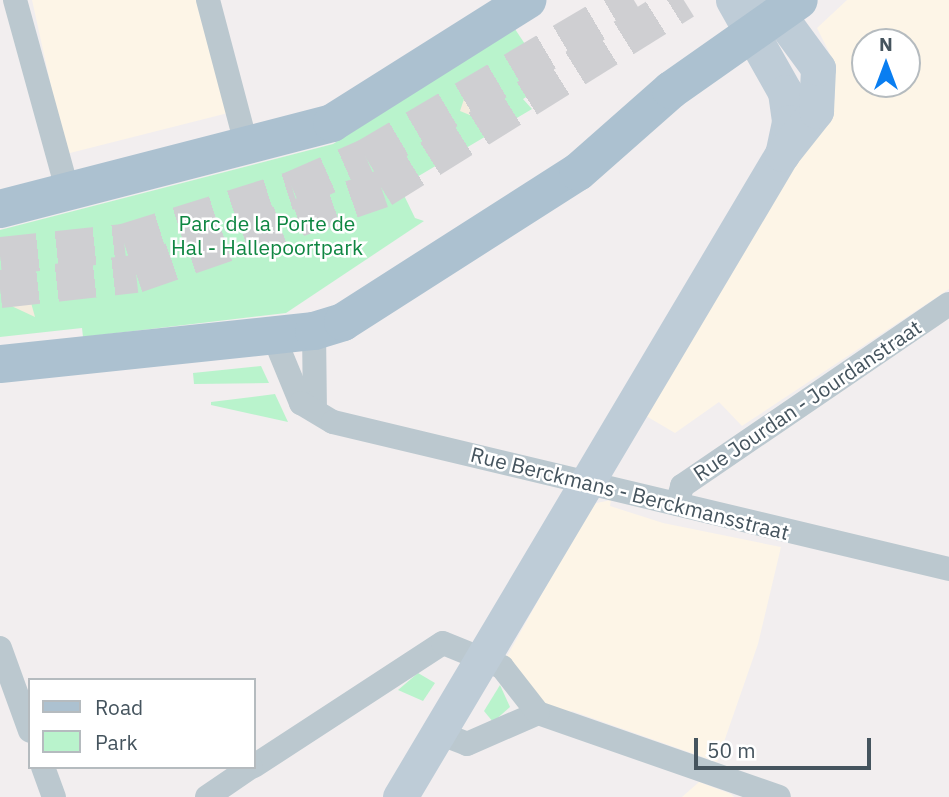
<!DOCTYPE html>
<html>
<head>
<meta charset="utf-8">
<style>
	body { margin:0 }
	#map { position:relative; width:949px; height:797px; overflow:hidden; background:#f2eeef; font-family:"IBM Plex Sans",sans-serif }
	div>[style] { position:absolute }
	.commercial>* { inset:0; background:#fdf5e7 }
	.green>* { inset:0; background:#b9f3cc }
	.sand>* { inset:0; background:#f4ecde }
	.highway-tunnel>* { height:38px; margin-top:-19px; transform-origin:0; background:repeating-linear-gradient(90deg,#cfcfd2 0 38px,transparent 0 57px) }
	.street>* { height:24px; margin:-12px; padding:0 12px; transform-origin:12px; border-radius:12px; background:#bbc8cf }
	.secondary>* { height:35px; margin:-17.5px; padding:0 17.5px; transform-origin:17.5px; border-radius:17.5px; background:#beccd7 }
	.primary>* { height:38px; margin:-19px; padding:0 19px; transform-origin:19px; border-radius:19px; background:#acc1d0 }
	span { translate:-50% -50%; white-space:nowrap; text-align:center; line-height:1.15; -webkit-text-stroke:5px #fff; paint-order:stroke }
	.park-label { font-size:21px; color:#0f8642 }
	.street-label { font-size:21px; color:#45545e }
	.legend { position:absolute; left:28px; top:678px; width:228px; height:91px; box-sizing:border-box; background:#fff; border:2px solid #b5bbbf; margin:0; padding:9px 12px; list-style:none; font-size:21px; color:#45545e }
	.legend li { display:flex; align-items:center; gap:14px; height:35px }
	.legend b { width:35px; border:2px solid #b5bbbf }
	.north { position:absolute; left:851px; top:28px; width:70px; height:70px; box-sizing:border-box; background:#fff; border:2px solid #b5bbbf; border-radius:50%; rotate:0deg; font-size:19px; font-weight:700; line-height:28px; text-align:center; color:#45545e }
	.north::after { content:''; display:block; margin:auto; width:24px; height:32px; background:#097ef1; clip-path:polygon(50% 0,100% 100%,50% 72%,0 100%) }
	.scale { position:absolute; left:694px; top:738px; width:177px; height:32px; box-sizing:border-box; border:4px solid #45545e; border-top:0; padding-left:9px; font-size:21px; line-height:24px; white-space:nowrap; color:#45545e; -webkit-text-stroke:5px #fff; paint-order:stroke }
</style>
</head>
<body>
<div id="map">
	<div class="commercial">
		<div style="clip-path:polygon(32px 0,197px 0,232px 112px,66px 154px)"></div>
		<div style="clip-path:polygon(evenodd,847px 0,949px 0,949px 289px,742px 426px,719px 402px,675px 433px,641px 413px,648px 411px,835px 98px,835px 64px,817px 28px,847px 0,865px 42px,907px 42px,907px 84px,865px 84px,865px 42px)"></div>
		<div style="clip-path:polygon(611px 500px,610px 506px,663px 523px,781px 547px,758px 644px,717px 762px,572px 711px,564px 715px,543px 707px,506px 658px,592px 504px)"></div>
		<div style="clip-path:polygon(699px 782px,731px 794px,734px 797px,682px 797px)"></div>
	</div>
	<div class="green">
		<div style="clip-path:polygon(515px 29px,550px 82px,523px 99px,532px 109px,400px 187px,415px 218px,424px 221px,286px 313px,83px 337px,82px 328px,0 337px,0 230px,333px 144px)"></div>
		<div style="clip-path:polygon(261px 366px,269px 383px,194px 384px,193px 373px)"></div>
		<div style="clip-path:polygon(275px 394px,288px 422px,211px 405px,211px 402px)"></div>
		<div style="clip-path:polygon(418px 673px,435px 683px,423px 701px,398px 690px)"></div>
		<div style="clip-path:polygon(500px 685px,510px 707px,493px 722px,484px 711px)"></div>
	</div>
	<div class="sand">
		<div style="clip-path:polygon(486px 82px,501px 98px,500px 114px,482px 120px,460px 111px,466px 93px)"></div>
		<div style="clip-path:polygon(0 277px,28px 292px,35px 317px,5px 303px)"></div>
	</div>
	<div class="highway-tunnel">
		<div style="left:0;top:256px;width:125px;rotate:-6deg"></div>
		<div style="left:124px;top:243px;width:177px;rotate:-17.4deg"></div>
		<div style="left:293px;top:190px;width:80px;rotate:-23.7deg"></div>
		<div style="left:366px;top:158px;width:311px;rotate:-30.5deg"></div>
		<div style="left:0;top:289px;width:137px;rotate:-6.3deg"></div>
		<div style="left:136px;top:274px;width:260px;rotate:-19.1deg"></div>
		<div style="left:382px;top:189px;width:356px;rotate:-32deg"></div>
	</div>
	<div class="street">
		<div style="left:15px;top:0;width:199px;rotate:74.6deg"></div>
		<div style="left:208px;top:0;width:149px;rotate:75.2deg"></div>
		<div style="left:314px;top:331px;width:79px;rotate:89.3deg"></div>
		<div style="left:273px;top:335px;width:74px;rotate:67.6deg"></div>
		<div style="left:301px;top:403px;width:37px;rotate:31deg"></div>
		<div style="left:333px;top:422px;width:633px;rotate:13.42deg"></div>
		<div style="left:677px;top:504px;width:19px;rotate:-74deg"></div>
		<div style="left:682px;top:486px;width:323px;rotate:-34.3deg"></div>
		<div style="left:0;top:648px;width:88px;rotate:70.1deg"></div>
		<div style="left:538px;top:713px;width:255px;rotate:19.2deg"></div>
		<div style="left:439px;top:733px;width:30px;rotate:21deg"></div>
		<div style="left:467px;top:744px;width:77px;rotate:-23.6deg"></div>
		<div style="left:254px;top:766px;width:225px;rotate:-33.1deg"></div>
		<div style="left:443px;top:643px;width:64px;rotate:22.1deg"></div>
		<div style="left:502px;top:667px;width:58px;rotate:52deg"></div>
		<div style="left:43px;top:767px;width:32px;rotate:70deg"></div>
		<div style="left:207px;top:797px;width:53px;rotate:-34.3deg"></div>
	</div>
	<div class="secondary">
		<div style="left:733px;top:0;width:106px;rotate:60.5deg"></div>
		<div style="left:785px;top:92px;width:30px;rotate:82deg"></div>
		<div style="left:789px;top:122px;width:33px;rotate:102deg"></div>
		<div style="left:400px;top:797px;width:748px;rotate:-59.29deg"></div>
		<div style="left:782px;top:154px;width:55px;rotate:-51.7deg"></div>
		<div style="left:816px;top:111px;width:43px;rotate:-87.3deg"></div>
		<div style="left:818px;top:68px;width:84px;rotate:-126.3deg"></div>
	</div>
	<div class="primary">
		<div style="left:0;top:209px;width:343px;rotate:-14.5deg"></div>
		<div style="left:332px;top:123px;width:231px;rotate:-32.2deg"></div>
		<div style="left:0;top:364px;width:316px;rotate:-6deg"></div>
		<div style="left:314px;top:331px;width:30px;rotate:-17deg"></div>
		<div style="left:343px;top:322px;width:279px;rotate:-32.6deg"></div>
		<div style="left:578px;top:172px;width:124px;rotate:-41.4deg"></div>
		<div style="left:671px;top:90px;width:156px;rotate:-35.1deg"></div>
	</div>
	<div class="park-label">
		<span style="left:267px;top:235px">Parc de la Porte de<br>Hal - Hallepoortpark</span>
	</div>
	<div class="street-label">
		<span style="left:807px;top:400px;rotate:-34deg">Rue Jourdan - Jourdanstraat</span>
		<span style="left:630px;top:493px;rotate:14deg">Rue Berckmans - Berckmansstraat</span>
	</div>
	<ul class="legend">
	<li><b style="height:9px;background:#acc1d0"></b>Road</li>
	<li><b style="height:19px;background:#b9f3cc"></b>Park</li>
	</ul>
	<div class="north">N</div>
	<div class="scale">50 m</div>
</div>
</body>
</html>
